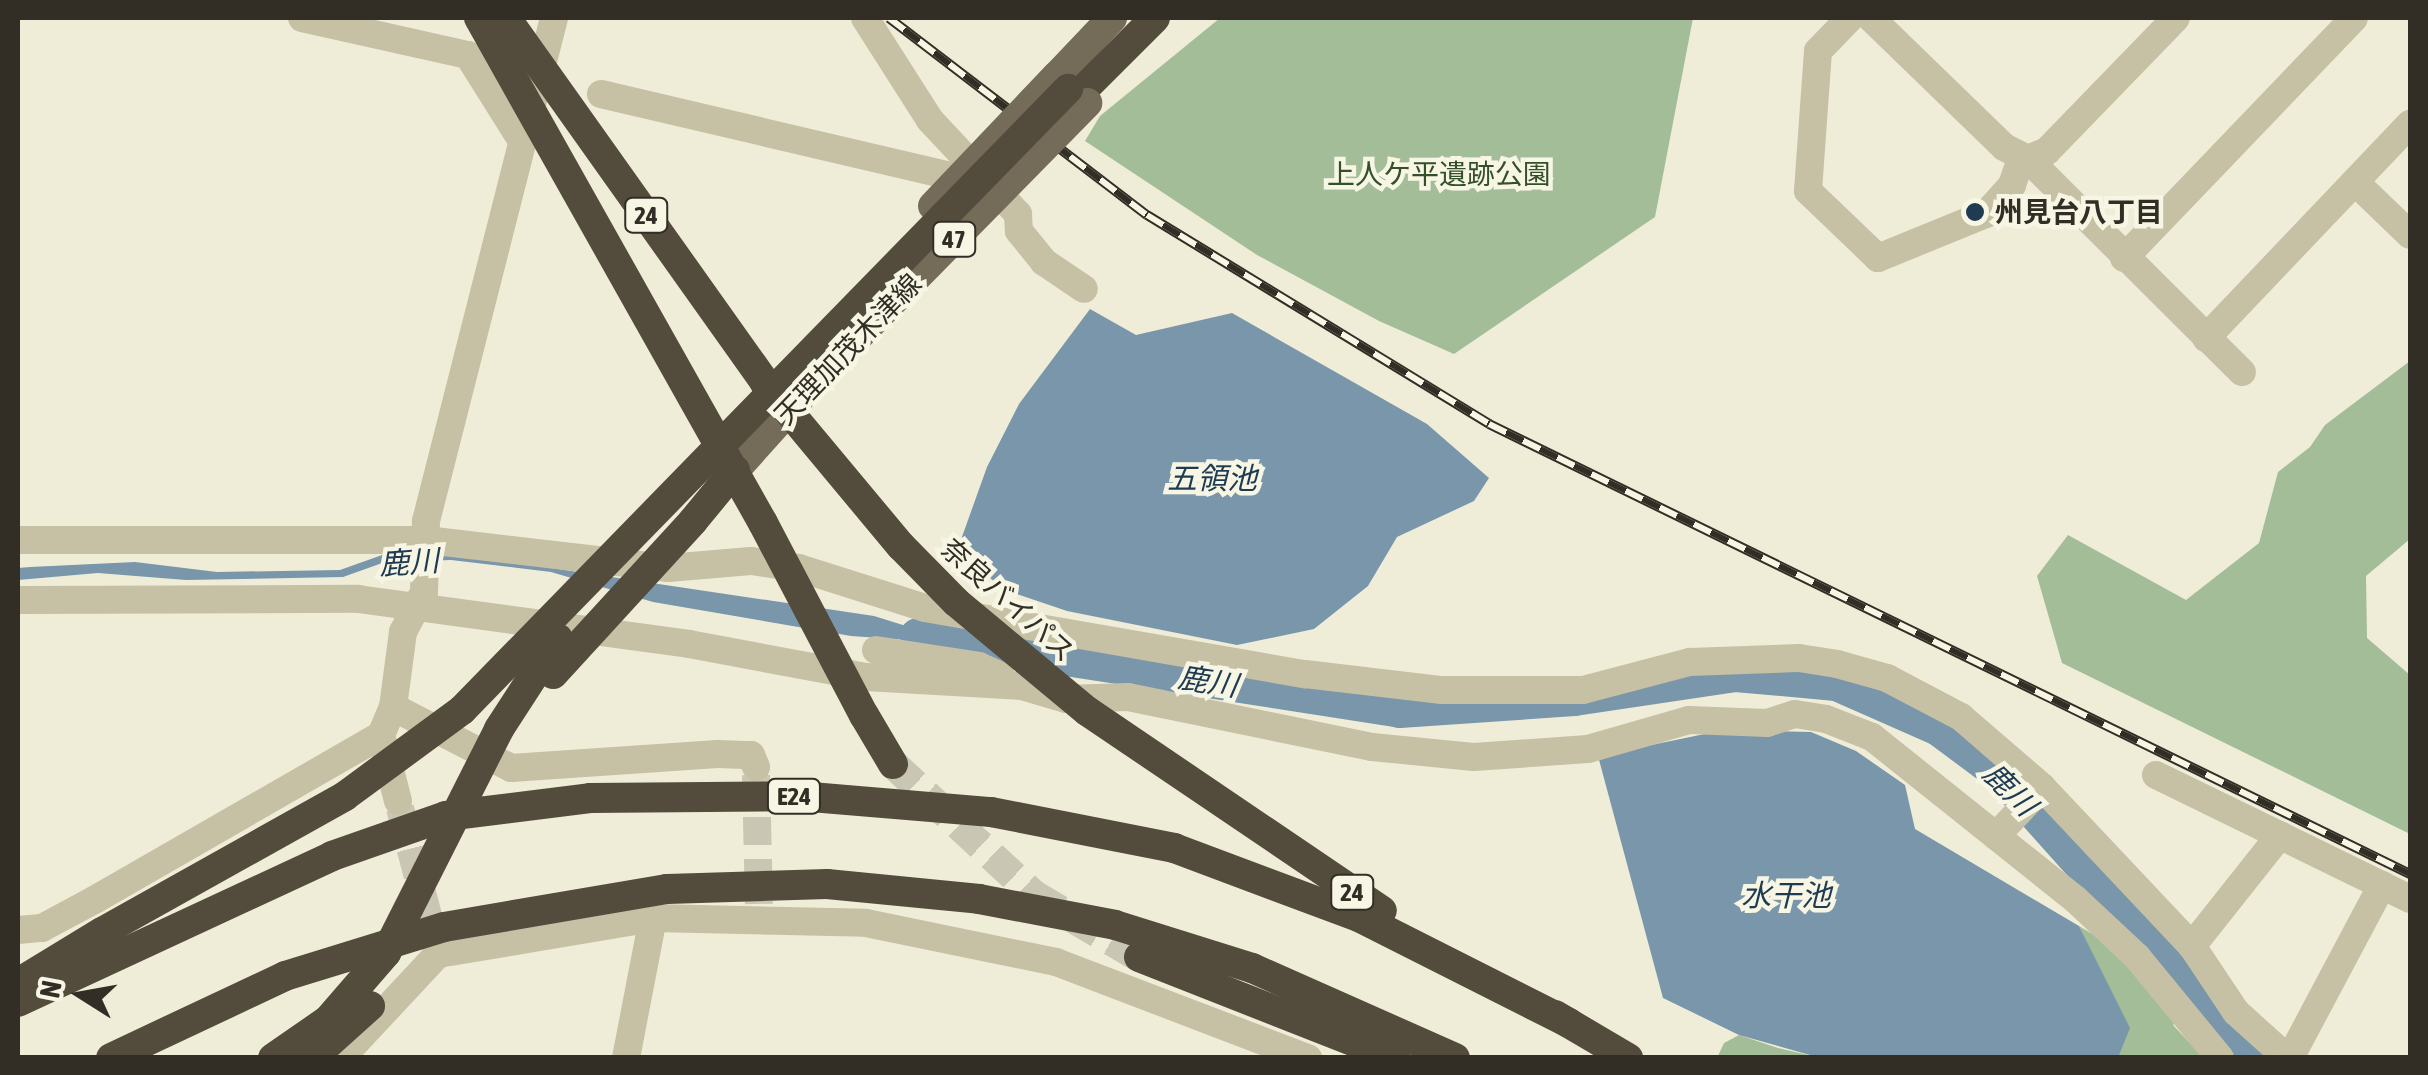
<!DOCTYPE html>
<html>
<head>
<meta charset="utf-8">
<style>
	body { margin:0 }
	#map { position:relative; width:2428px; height:1075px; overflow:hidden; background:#efedd8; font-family:"Asap Condensed","Noto Sans JP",sans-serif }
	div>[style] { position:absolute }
	.green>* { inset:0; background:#a4bd99 }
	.water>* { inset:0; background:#7996aa }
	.river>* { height:35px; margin:-17.5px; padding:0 17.5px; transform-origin:17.5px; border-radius:17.5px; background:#7996aa }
	.minor-tunnel>* { height:28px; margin-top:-14px; transform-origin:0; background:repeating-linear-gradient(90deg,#c9c7b4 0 28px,transparent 0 42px) }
	.highway-tunnel>* { height:30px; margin-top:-15px; transform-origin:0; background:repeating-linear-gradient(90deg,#c9c7b4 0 30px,transparent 0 45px) }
	.minor>* { height:28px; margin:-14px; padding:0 14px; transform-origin:14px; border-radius:14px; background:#c6c0a5 }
	.major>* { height:30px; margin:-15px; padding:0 15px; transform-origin:15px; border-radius:15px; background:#746b58 }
	.highway>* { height:30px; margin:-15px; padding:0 15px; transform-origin:15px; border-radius:15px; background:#534c3d }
	.rail>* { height:10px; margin-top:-5px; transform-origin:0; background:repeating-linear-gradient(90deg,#f7f6e4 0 19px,#322e26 0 38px); box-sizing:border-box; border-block:2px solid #322e26 }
	.major-bridge>* { height:30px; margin:-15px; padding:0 15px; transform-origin:15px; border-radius:15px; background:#746b58 }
	.highway-bridge>* { height:30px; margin:-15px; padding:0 15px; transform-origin:15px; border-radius:15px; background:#534c3d }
	.dots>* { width:28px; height:28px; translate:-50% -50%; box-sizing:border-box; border:5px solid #f7f6e4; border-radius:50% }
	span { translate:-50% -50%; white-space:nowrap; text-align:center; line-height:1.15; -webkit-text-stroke:9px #f7f6e4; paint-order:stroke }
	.shield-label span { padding:2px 8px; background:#f7f6e4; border:2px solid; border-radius:8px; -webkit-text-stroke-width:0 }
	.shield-label { font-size:25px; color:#322e26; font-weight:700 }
	.park-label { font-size:28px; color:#354f2b }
	.poi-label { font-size:28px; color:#322e26; font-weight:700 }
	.left { translate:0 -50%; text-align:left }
	.street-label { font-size:28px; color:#322e26 }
	.water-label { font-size:30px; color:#1e3b51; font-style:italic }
	.frame { position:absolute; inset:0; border:20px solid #322e26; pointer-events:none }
	.north { position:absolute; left:30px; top:945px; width:100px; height:100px; -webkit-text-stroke:8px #f7f6e4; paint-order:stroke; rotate:281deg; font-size:28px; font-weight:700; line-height:40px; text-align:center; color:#322e26 }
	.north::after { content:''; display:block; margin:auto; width:35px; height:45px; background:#322e26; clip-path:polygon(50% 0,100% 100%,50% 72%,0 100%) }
</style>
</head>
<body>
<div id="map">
	<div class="green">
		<div style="clip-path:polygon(1220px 18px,1693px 18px,1655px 217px,1454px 354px,1379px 321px,1257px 255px,1085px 141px,1100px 116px)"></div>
		<div style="clip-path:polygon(2410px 361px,2410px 539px,2366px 576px,2367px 638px,2410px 675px,2410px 834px,2062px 663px,2037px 576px,2068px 535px,2186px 600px,2259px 543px,2278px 472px,2310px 447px,2325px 425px)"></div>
		<div style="clip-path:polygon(2079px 926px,2121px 951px,2181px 1017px,2173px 1025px,2203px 1057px,2113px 1057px,2119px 1055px,2099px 968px)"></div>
		<div style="clip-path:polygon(1739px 1035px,1778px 1048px,1817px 1057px,1717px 1058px,1724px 1043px)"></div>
	</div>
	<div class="water">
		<div style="clip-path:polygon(1090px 309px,1136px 335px,1232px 313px,1427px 424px,1489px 478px,1474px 501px,1397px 537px,1368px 586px,1314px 629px,1237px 645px,1067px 611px,1002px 589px,958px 548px,987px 467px,1019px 404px)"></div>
		<div style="clip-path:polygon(450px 553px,874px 616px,964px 644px,851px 636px,653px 602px,551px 572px,451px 560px,385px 562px,343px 577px,186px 580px,98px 573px,18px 580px,18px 568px,30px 567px,135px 562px,217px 572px,340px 570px,385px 554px)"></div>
		<div style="clip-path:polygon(1724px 730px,1811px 732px,1856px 751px,1905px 785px,1915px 829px,2079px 926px,2130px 1028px,2119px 1055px,1817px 1057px,1739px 1035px,1663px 998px,1598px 756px)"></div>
	</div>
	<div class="river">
		<div style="left:917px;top:635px;width:488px;rotate:8.8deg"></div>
		<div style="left:1399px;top:710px;width:175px;rotate:-3.9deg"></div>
		<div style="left:1574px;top:698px;width:163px;rotate:-8.5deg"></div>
		<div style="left:1735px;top:674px;width:101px;rotate:5.1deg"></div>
		<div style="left:1836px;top:683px;width:111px;rotate:23.8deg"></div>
		<div style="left:1938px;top:728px;width:77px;rotate:36.6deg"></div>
		<div style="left:2000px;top:774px;width:381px;rotate:48.2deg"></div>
	</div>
	<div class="minor-tunnel">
		<div style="left:756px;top:775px;width:129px;rotate:88.7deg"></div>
		<div style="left:400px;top:808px;width:147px;rotate:75.4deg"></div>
	</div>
	<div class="highway-tunnel">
		<div style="left:893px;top:764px;width:192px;rotate:42.9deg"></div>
		<div style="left:1034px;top:895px;width:122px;rotate:30.6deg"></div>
	</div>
	<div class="minor">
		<div style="left:302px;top:18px;width:170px;rotate:12.6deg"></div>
		<div style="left:468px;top:55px;width:102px;rotate:57.9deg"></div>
		<div style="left:865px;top:18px;width:121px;rotate:57.5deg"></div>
		<div style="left:930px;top:120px;width:129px;rotate:46.9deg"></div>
		<div style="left:1018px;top:214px;width:17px;rotate:87deg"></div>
		<div style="left:1019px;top:231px;width:40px;rotate:51deg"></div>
		<div style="left:1044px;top:262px;width:48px;rotate:34deg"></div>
		<div style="left:1850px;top:18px;width:46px;rotate:134.1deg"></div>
		<div style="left:1818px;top:51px;width:140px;rotate:94.1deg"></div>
		<div style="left:1808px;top:191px;width:97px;rotate:43.7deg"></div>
		<div style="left:1878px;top:258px;width:117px;rotate:-22.2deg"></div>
		<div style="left:1986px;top:214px;width:39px;rotate:-48deg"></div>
		<div style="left:2012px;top:185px;width:28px;rotate:-71deg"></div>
		<div style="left:1871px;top:18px;width:185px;rotate:44.1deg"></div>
		<div style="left:2004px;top:147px;width:27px;rotate:27deg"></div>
		<div style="left:2028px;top:159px;width:21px;rotate:-23deg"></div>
		<div style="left:2047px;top:151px;width:185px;rotate:-45.9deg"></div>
		<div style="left:601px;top:94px;width:384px;rotate:13.2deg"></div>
		<div style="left:2028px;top:159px;width:302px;rotate:44.9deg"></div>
		<div style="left:2355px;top:182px;width:76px;rotate:43.9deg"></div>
		<div style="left:2124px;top:258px;width:332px;rotate:-46.2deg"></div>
		<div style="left:2206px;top:338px;width:296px;rotate:-46.4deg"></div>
		<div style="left:18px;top:540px;width:408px"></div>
		<div style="left:426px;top:540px;width:244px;rotate:6.6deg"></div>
		<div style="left:668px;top:568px;width:83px;rotate:-4.8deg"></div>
		<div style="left:751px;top:561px;width:49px;rotate:8.3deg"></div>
		<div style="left:799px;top:568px;width:132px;rotate:17.6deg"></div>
		<div style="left:925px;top:608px;width:386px;rotate:9.9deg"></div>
		<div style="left:1305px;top:674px;width:138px;rotate:6.7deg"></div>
		<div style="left:1442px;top:690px;width:141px"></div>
		<div style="left:1583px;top:690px;width:111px;rotate:-14.7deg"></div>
		<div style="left:1690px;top:662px;width:109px;rotate:-2.1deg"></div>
		<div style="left:1799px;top:658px;width:38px;rotate:9deg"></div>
		<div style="left:1837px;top:664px;width:52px;rotate:15.6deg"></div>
		<div style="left:1887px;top:678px;width:84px;rotate:27.8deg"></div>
		<div style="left:1961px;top:717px;width:107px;rotate:40.8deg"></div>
		<div style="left:2042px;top:787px;width:219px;rotate:46.7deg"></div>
		<div style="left:18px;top:600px;width:340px;rotate:-0.2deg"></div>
		<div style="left:358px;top:599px;width:334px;rotate:7.7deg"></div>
		<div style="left:689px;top:644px;width:180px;rotate:10.6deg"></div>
		<div style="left:866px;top:677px;width:156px;rotate:3.3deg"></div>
		<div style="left:1022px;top:686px;width:46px;rotate:16.5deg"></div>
		<div style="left:1066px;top:699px;width:62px;rotate:-1.8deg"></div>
		<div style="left:1128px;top:697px;width:249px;rotate:11.6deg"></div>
		<div style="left:1372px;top:747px;width:102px;rotate:5.6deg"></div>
		<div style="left:1474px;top:757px;width:114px;rotate:-4deg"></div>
		<div style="left:1588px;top:749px;width:105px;rotate:-16deg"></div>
		<div style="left:1689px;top:720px;width:78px;rotate:2.2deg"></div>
		<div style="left:1767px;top:723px;width:29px;rotate:-18deg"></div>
		<div style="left:1795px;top:714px;width:31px;rotate:9deg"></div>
		<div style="left:1826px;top:719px;width:49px;rotate:21.4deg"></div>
		<div style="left:1872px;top:737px;width:260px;rotate:38.6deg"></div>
		<div style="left:2075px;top:899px;width:85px;rotate:43.1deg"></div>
		<div style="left:2137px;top:957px;width:131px;rotate:50.6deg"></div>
		<div style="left:876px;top:650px;width:104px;rotate:8.8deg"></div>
		<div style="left:979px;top:666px;width:24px;rotate:24deg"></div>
		<div style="left:393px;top:707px;width:76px;rotate:-82.4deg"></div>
		<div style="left:403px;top:632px;width:45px;rotate:-62.3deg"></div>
		<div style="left:424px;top:592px;width:71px;rotate:-88.4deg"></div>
		<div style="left:426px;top:521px;width:519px;rotate:-75.72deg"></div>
		<div style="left:2156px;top:775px;width:283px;rotate:26deg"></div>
		<div style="left:398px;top:801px;width:68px;rotate:-104.4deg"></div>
		<div style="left:381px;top:735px;width:30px;rotate:-67deg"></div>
		<div style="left:393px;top:707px;width:133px;rotate:27.3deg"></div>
		<div style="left:511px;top:768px;width:207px;rotate:-3.9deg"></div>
		<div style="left:718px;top:754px;width:33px;rotate:2deg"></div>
		<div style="left:751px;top:755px;width:13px;rotate:67deg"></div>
		<div style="left:2280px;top:835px;width:142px;rotate:128.4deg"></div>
		<div style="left:2192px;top:946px;width:79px;rotate:56.3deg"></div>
		<div style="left:2236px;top:1012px;width:69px;rotate:42deg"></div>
		<div style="left:1996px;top:836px;width:67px;rotate:-46.8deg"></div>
		<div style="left:18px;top:930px;width:24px;rotate:-5deg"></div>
		<div style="left:42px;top:928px;width:61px;rotate:-28.2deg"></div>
		<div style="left:96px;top:899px;width:329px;rotate:-29.9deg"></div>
		<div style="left:341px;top:1058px;width:142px;rotate:-47deg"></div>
		<div style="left:438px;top:954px;width:218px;rotate:-9.5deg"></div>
		<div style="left:653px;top:918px;width:213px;rotate:1.3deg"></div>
		<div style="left:866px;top:923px;width:194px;rotate:11.6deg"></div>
		<div style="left:1056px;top:962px;width:270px;rotate:20.9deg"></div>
		<div style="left:626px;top:1058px;width:143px;rotate:-79.1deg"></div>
		<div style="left:2290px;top:1058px;width:196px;rotate:-62deg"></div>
	</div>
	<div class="major">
		<div style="left:1057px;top:76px;width:80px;rotate:-46.5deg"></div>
		<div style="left:735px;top:470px;width:129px;rotate:-48.1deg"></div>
	</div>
	<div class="highway">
		<div style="left:479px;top:18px;width:579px;rotate:60.65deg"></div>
		<div style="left:506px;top:18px;width:448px;rotate:54.6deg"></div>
		<div style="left:765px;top:383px;width:212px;rotate:50.2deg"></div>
		<div style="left:901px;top:546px;width:78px;rotate:45.5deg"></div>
		<div style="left:1075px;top:98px;width:113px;rotate:-45deg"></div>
		<div style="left:693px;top:521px;width:66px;rotate:-50.5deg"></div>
		<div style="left:1087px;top:711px;width:356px;rotate:34.1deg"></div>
		<div style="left:864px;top:715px;width:57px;rotate:59.4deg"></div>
		<div style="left:1139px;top:957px;width:276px;rotate:21.5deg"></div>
		<div style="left:18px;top:983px;width:98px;rotate:-31.3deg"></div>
		<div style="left:18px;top:1002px;width:346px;rotate:-24.9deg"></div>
		<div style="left:332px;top:856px;width:121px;rotate:-19.3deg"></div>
		<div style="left:446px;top:816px;width:145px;rotate:-7.1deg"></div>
		<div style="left:590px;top:798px;width:209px;rotate:-0.5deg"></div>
		<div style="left:799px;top:796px;width:193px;rotate:4.8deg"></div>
		<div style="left:991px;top:812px;width:187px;rotate:11.1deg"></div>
		<div style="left:1174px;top:848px;width:197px;rotate:20.5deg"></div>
		<div style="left:1359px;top:917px;width:235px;rotate:26.8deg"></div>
		<div style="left:1555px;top:1015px;width:85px;rotate:30.5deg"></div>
		<div style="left:111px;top:1058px;width:192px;rotate:-25.2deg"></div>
		<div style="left:285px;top:976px;width:166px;rotate:-17.1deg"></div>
		<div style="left:444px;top:927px;width:226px;rotate:-9.7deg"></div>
		<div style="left:667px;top:889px;width:160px;rotate:-1.8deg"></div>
		<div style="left:827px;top:884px;width:153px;rotate:5.6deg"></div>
		<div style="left:979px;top:899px;width:138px;rotate:10.8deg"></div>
		<div style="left:1115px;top:925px;width:144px;rotate:17.4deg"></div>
		<div style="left:1252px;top:968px;width:222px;rotate:23.9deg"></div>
	</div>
	<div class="rail">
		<div style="left:889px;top:18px;width:325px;rotate:37.4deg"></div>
		<div style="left:1147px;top:215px;width:401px;rotate:31.4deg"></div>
		<div style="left:1489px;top:424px;width:1025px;rotate:26.04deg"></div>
	</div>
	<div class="major-bridge">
		<div style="left:933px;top:206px;width:180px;rotate:-46.4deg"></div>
		<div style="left:821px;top:374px;width:380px;rotate:-45.5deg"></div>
	</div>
	<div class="highway-bridge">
		<div style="left:763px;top:523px;width:217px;rotate:62.3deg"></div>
		<div style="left:956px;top:602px;width:170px;rotate:39.8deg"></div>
		<div style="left:553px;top:674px;width:207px;rotate:-47.5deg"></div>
		<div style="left:102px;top:932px;width:278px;rotate:-29.2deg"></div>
		<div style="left:345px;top:796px;width:145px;rotate:-36.3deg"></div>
		<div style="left:462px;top:710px;width:868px;rotate:-45.7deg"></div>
		<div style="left:273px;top:1058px;width:67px;rotate:-34.6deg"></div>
		<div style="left:328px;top:1020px;width:89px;rotate:-49.1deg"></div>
		<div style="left:386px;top:953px;width:251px;rotate:-63.2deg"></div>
		<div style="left:499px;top:729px;width:108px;rotate:-57deg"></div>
		<div style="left:312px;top:1058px;width:78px;rotate:-41.9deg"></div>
	</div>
	<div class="dots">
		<div style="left:1975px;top:212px;background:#1e3b51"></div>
	</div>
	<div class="shield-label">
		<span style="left:646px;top:215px">24</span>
		<span style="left:954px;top:239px">47</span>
		<span style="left:794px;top:796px">E24</span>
		<span style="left:1352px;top:892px">24</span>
	</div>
	<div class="park-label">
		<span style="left:1439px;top:174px">上人ケ平遺跡公園</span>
	</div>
	<div class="poi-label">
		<span class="left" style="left:1995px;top:212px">州見台八丁目</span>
	</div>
	<div class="street-label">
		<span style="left:848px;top:349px;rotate:-46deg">天理加茂木津線</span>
		<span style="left:1008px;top:600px;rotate:42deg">奈良バイパス</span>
	</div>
	<div class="water-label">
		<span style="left:1212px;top:478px">五領池</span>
		<span style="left:409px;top:562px;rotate:-4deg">鹿川</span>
		<span style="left:1208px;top:681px;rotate:9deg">鹿川</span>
		<span style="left:2010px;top:789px;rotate:45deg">鹿川</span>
		<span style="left:1786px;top:895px">水干池</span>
	</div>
	<div class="frame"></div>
	<div class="north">N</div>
</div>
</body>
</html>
